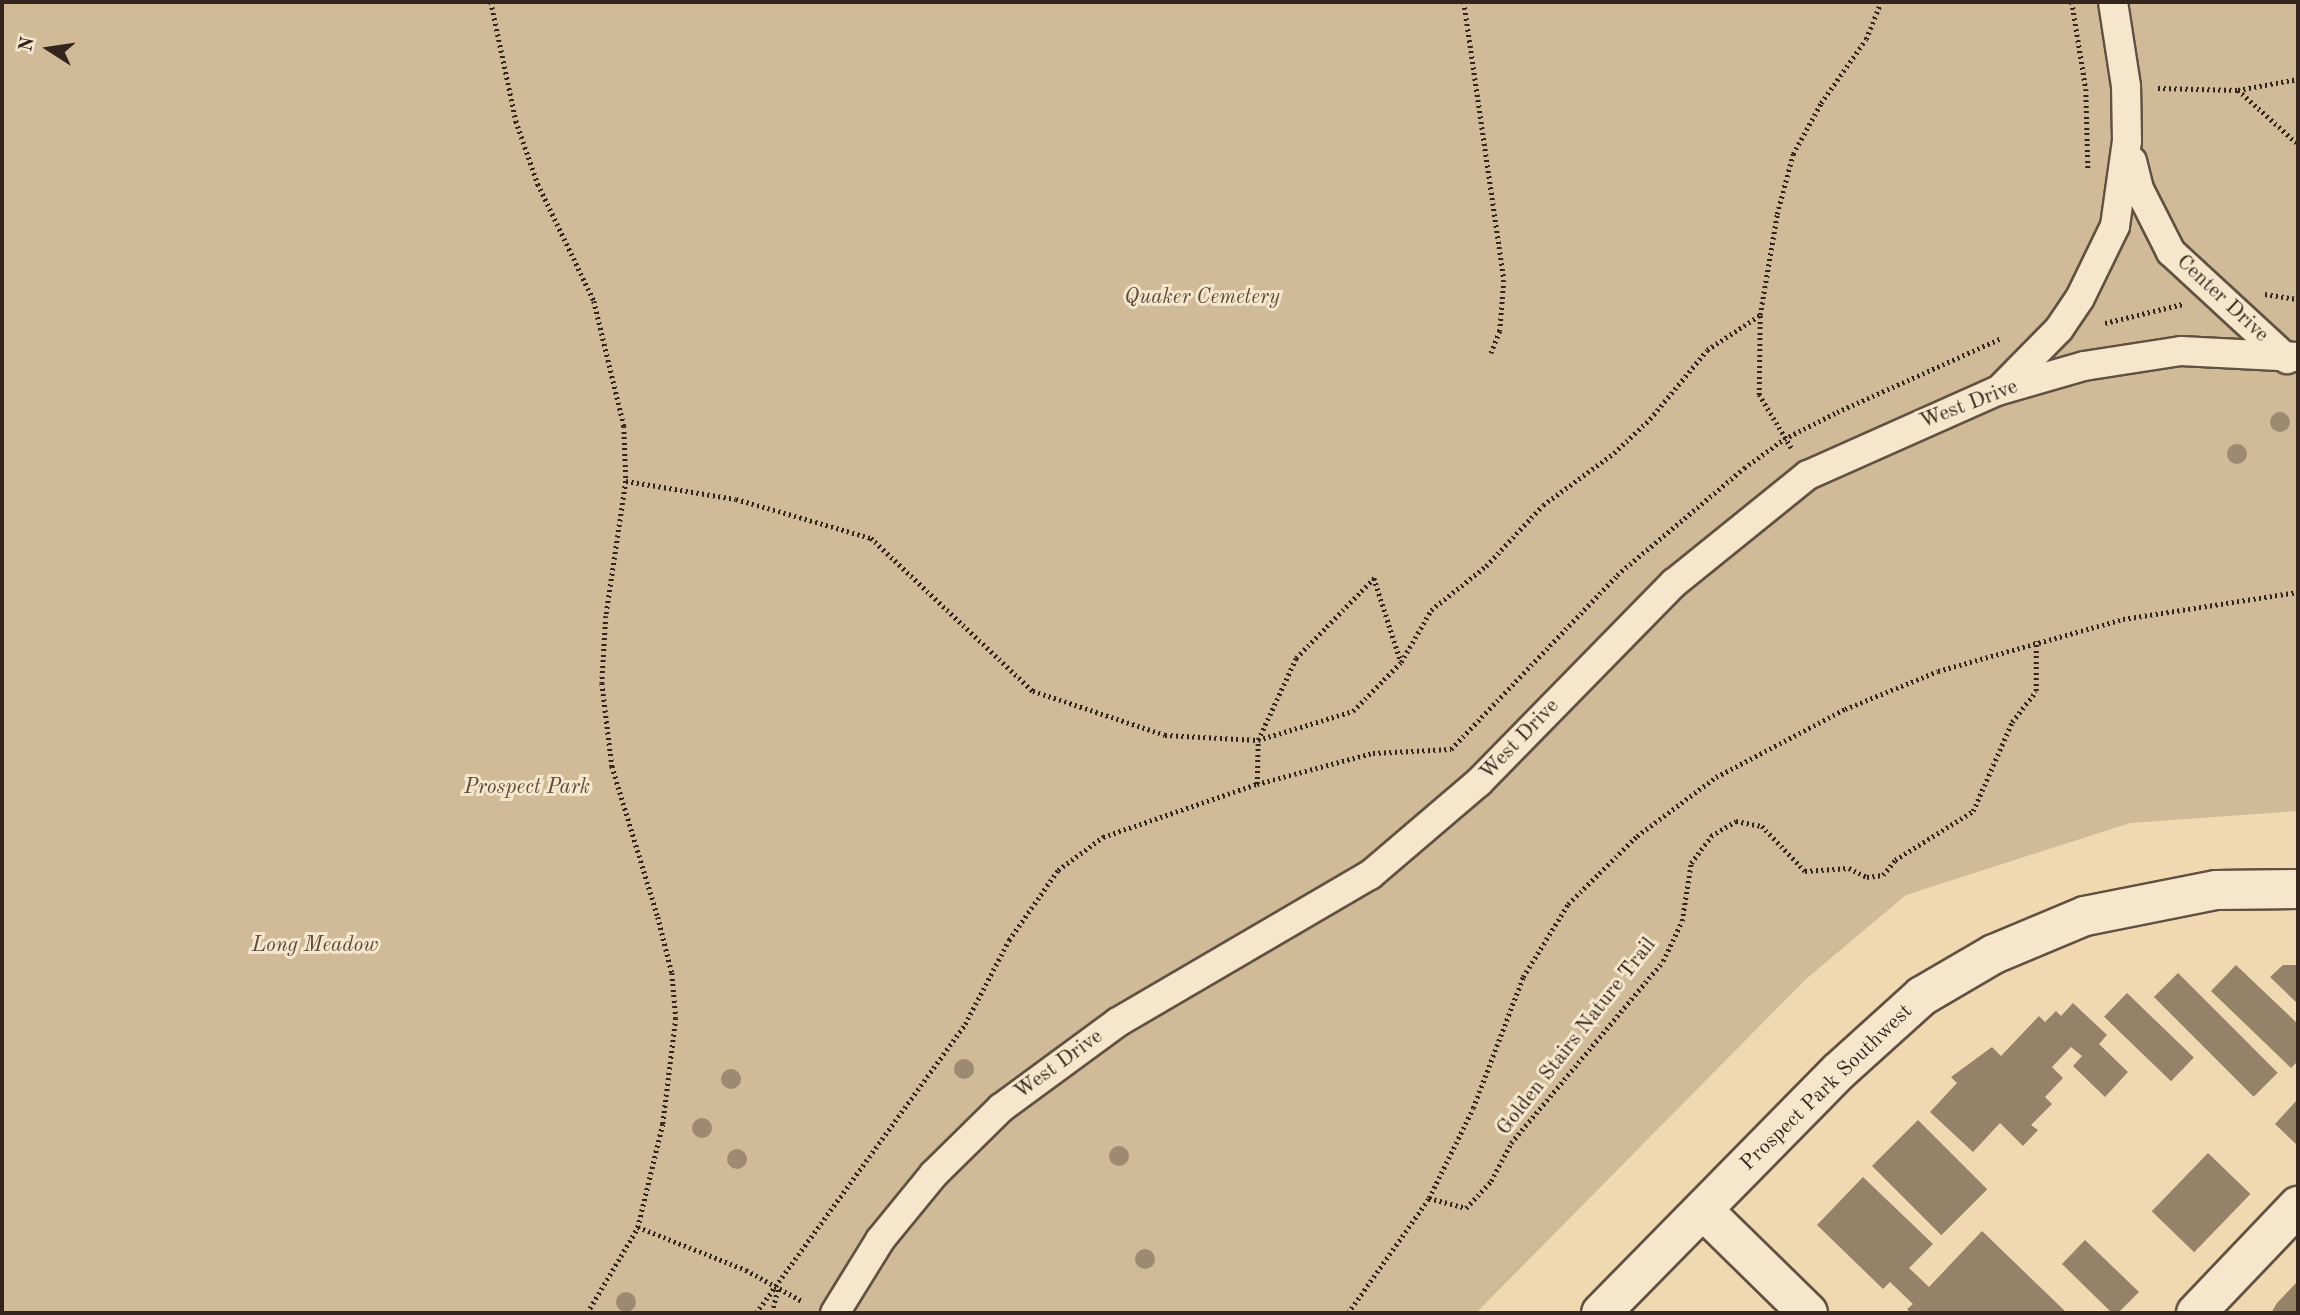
<!DOCTYPE html>
<html>
<head>
<meta charset="utf-8">
<style>
	body { margin:0 }
	#map { position:relative; width:2300px; height:1315px; overflow:hidden; background:#f0d9b0; font-family:"Old Standard TT",serif }
	div>[style] { position:absolute }
	.green>* { inset:0; background:#d0ba97 }
	.building>* { inset:0; background:#958269; transform-origin:0 0 }
	.path>* { height:4.5px; margin-top:-2.25px; transform-origin:0; background:repeating-linear-gradient(90deg,#33241d 0 2px,transparent 0 5.5px) }
	.roads { filter:drop-shadow(2px 0 #625142) drop-shadow(-2px 0 #625142) drop-shadow(0 2px #625142) drop-shadow(0 -2px #625142) }
	.pedestrian>* { height:28px; margin:-14px; padding:0 14px; transform-origin:14px; border-radius:14px; background:#f5e6cc }
	.minor>* { height:38px; margin:-19px; padding:0 19px; transform-origin:19px; border-radius:19px; background:#f5e6cc }
	.tertiary>* { height:38px; margin:-19px; padding:0 19px; transform-origin:19px; border-radius:19px; background:#f5e6cc }
	.trees>* { width:20px; height:20px; margin:-10px; border-radius:50%; background:#9e8a70 }
	span { translate:-50% -50%; white-space:nowrap; text-align:center; line-height:1.15; -webkit-text-stroke:6px #f5e6cc; paint-order:stroke }
	.park-label { font-size:21px; color:#5a4a3c; font-style:italic }
	.street-label { font-size:21px; color:#33241d }
	.frame { position:absolute; inset:0; border:4px solid #33241d; pointer-events:none }
	.north { position:absolute; left:14px; top:14px; width:70px; height:70px; -webkit-text-stroke:5px #f5e6cc; paint-order:stroke; rotate:282deg; font-size:19px; font-weight:700; line-height:28px; text-align:center; color:#33241d }
	.north::after { content:''; display:block; margin:auto; width:24px; height:32px; background:#33241d; clip-path:polygon(50% 0,100% 100%,50% 72%,0 100%) }
</style>
</head>
<body>
<div id="map">
	<div class="green">
		<div style="clip-path:polygon(2px 2px,2298px 2px,2298px 811px,2130px 823px,1906px 895px,1806px 979px,1476px 1313px,2px 1313px)"></div>
	</div>
	<div class="building">
		<div style="clip-path:polygon(2236px 965px,2298px 1024px,2298px 1061px,2291px 1068px,2211px 991px)"></div>
		<div style="clip-path:polygon(2283px 965px,2298px 965px,2298px 1004px,2270px 977px)"></div>
		<div style="left:2178px;top:973px;width:141px;height:34px;rotate:45deg"></div>
		<div style="left:2127px;top:993px;width:93px;height:33px;rotate:44deg"></div>
		<div style="clip-path:polygon(2073px 1003px,2107px 1035px,2099px 1044px,2128px 1072px,2105px 1097px,2073px 1066px,2082px 1056px,2071px 1047px,2052px 1067px,2063px 1078px,2045px 1097px,2052px 1104px,2031px 1125px,2038px 1130px,2023px 1146px,2000px 1123px,1973px 1152px,1930px 1112px,1957px 1083px,1951px 1077px,1992px 1047px,2001px 1056px,2039px 1016px,2045px 1022px,2056px 1011px,2061px 1016px)"></div>
		<div style="clip-path:polygon(2298px 1099px,2298px 1146px,2275px 1124px)"></div>
		<div style="left:1918px;top:1120px;width:98px;height:65px;rotate:45deg"></div>
		<div style="left:2208px;top:1153px;width:59px;height:81px;rotate:44deg"></div>
		<div style="clip-path:polygon(1863px 1177px,1933px 1244px,1909px 1268px,1929px 1287px,1982px 1231px,2067px 1313px,1911px 1313px,1907px 1309px,1913px 1304px,1890px 1282px,1883px 1289px,1817px 1225px)"></div>
		<div style="clip-path:polygon(2085px 1240px,2139px 1292px,2118px 1313px,2112px 1313px,2062px 1264px)"></div>
		<div style="clip-path:polygon(2298px 1281px,2298px 1313px,2271px 1313px,2277px 1303px)"></div>
	</div>
	<div class="path">
		<div style="left:491px;top:2px;width:122px;rotate:78.1deg"></div>
		<div style="left:516px;top:121px;width:67px;rotate:70.8deg"></div>
		<div style="left:538px;top:184px;width:130px;rotate:64.4deg"></div>
		<div style="left:594px;top:301px;width:129px;rotate:76.5deg"></div>
		<div style="left:624px;top:426px;width:55px;rotate:87.9deg"></div>
		<div style="left:626px;top:481px;width:136px;rotate:98.4deg"></div>
		<div style="left:606px;top:616px;width:67px;rotate:93.4deg"></div>
		<div style="left:602px;top:683px;width:84px;rotate:83.1deg"></div>
		<div style="left:612px;top:766px;width:158px;rotate:73.1deg"></div>
		<div style="left:658px;top:917px;width:58px;rotate:76deg"></div>
		<div style="left:672px;top:973px;width:45px;rotate:84.9deg"></div>
		<div style="left:676px;top:1018px;width:107px;rotate:97deg"></div>
		<div style="left:663px;top:1124px;width:106px;rotate:103.6deg"></div>
		<div style="left:638px;top:1227px;width:116px;rotate:21.7deg"></div>
		<div style="left:746px;top:1270px;width:64px;rotate:29deg"></div>
		<div style="left:1464px;top:2px;width:281px;rotate:81.8deg"></div>
		<div style="left:1504px;top:280px;width:51px;rotate:94.5deg"></div>
		<div style="left:1500px;top:331px;width:24px;rotate:112deg"></div>
		<div style="left:2072px;top:2px;width:88px;rotate:80.9deg"></div>
		<div style="left:2086px;top:89px;width:79px;rotate:88.5deg"></div>
		<div style="left:2158px;top:88px;width:80px;rotate:1.4deg"></div>
		<div style="left:2238px;top:90px;width:61px;rotate:-10.4deg"></div>
		<div style="left:2238px;top:90px;width:81px;rotate:42deg"></div>
		<div style="left:2265px;top:294px;width:33px;rotate:9deg"></div>
		<div style="left:2105px;top:323px;width:80px;rotate:-13.7deg"></div>
		<div style="left:1791px;top:448px;width:62px;rotate:-121.1deg"></div>
		<div style="left:1759px;top:395px;width:80px;rotate:-89.3deg"></div>
		<div style="left:1760px;top:315px;width:102px;rotate:-80.4deg"></div>
		<div style="left:1777px;top:214px;width:62px;rotate:-75.1deg"></div>
		<div style="left:1793px;top:154px;width:58px;rotate:-61.2deg"></div>
		<div style="left:1821px;top:103px;width:78px;rotate:-54.9deg"></div>
		<div style="left:1866px;top:39px;width:40px;rotate:-68deg"></div>
		<div style="left:626px;top:481px;width:111px;rotate:9.3deg"></div>
		<div style="left:736px;top:499px;width:141px;rotate:16.1deg"></div>
		<div style="left:871px;top:538px;width:223px;rotate:43.4deg"></div>
		<div style="left:1033px;top:691px;width:139px;rotate:18.4deg"></div>
		<div style="left:1165px;top:735px;width:93px;rotate:3.1deg"></div>
		<div style="left:1258px;top:740px;width:99px;rotate:-17deg"></div>
		<div style="left:1353px;top:711px;width:69px;rotate:-45.6deg"></div>
		<div style="left:1401px;top:662px;width:60px;rotate:-60deg"></div>
		<div style="left:1431px;top:610px;width:70px;rotate:-38.7deg"></div>
		<div style="left:1486px;top:566px;width:83px;rotate:-46.9deg"></div>
		<div style="left:1543px;top:505px;width:88px;rotate:-36.2deg"></div>
		<div style="left:1614px;top:453px;width:50px;rotate:-43.4deg"></div>
		<div style="left:1650px;top:419px;width:89px;rotate:-50.4deg"></div>
		<div style="left:1707px;top:350px;width:64px;rotate:-33.4deg"></div>
		<div style="left:1257px;top:784px;width:44px;rotate:-88.7deg"></div>
		<div style="left:1258px;top:740px;width:90px;rotate:-65.1deg"></div>
		<div style="left:1296px;top:658px;width:112px;rotate:-45.7deg"></div>
		<div style="left:1374px;top:578px;width:88px;rotate:72.2deg"></div>
		<div style="left:1429px;top:1198px;width:38px;rotate:15deg"></div>
		<div style="left:1466px;top:1208px;width:37px;rotate:-47deg"></div>
		<div style="left:1491px;top:1181px;width:43px;rotate:-62.2deg"></div>
		<div style="left:1511px;top:1143px;width:237px;rotate:-50.1deg"></div>
		<div style="left:1663px;top:961px;width:44px;rotate:-64.6deg"></div>
		<div style="left:1682px;top:921px;width:59px;rotate:-81.2deg"></div>
		<div style="left:1691px;top:863px;width:34px;rotate:-53deg"></div>
		<div style="left:1711px;top:836px;width:29px;rotate:-31deg"></div>
		<div style="left:1736px;top:821px;width:26px;rotate:11deg"></div>
		<div style="left:1762px;top:826px;width:62px;rotate:46.3deg"></div>
		<div style="left:1805px;top:871px;width:44px;rotate:-3.9deg"></div>
		<div style="left:1849px;top:868px;width:20px;rotate:27deg"></div>
		<div style="left:1867px;top:877px;width:16px;rotate:-7deg"></div>
		<div style="left:1883px;top:875px;width:19px;rotate:-51deg"></div>
		<div style="left:1895px;top:860px;width:92px;rotate:-32.1deg"></div>
		<div style="left:1973px;top:811px;width:97px;rotate:-66.3deg"></div>
		<div style="left:2012px;top:722px;width:39px;rotate:-52deg"></div>
		<div style="left:2036px;top:691px;width:50px;rotate:-90deg"></div>
		<div style="left:587px;top:1313px;width:100px;rotate:-59.3deg"></div>
		<div style="left:756px;top:1313px;width:357px;rotate:-54.1deg"></div>
		<div style="left:965px;top:1024px;width:95px;rotate:-62.4deg"></div>
		<div style="left:1009px;top:940px;width:85px;rotate:-55deg"></div>
		<div style="left:1058px;top:870px;width:56px;rotate:-36.3deg"></div>
		<div style="left:1103px;top:837px;width:163px;rotate:-19deg"></div>
		<div style="left:1257px;top:784px;width:120px;rotate:-15deg"></div>
		<div style="left:1373px;top:753px;width:78px;rotate:-2.9deg"></div>
		<div style="left:1451px;top:749px;width:240px;rotate:-46.3deg"></div>
		<div style="left:1617px;top:575px;width:166px;rotate:-40.1deg"></div>
		<div style="left:1744px;top:468px;width:49px;rotate:-35.9deg"></div>
		<div style="left:1784px;top:439px;width:59px;rotate:-27deg"></div>
		<div style="left:1837px;top:412px;width:181px;rotate:-24.2deg"></div>
		<div style="left:772px;top:1313px;width:26px;rotate:-77deg"></div>
		<div style="left:1348px;top:1313px;width:141px;rotate:-54.8deg"></div>
		<div style="left:1429px;top:1198px;width:100px;rotate:-63.9deg"></div>
		<div style="left:1473px;top:1108px;width:140px;rotate:-69.1deg"></div>
		<div style="left:1523px;top:977px;width:86px;rotate:-58.3deg"></div>
		<div style="left:1568px;top:904px;width:97px;rotate:-44.6deg"></div>
		<div style="left:1637px;top:836px;width:99px;rotate:-36.8deg"></div>
		<div style="left:1716px;top:777px;width:146px;rotate:-27.8deg"></div>
		<div style="left:1845px;top:709px;width:100px;rotate:-22.2deg"></div>
		<div style="left:1938px;top:671px;width:192px;rotate:-15.7deg"></div>
		<div style="left:2123px;top:619px;width:177px;rotate:-8.8deg"></div>
	</div>
	<div class="roads">
		<div class="pedestrian">
			<div style="left:2132px;top:161px;width:29px;rotate:76deg"></div>
			<div style="left:2139px;top:189px;width:71px;rotate:63.1deg"></div>
			<div style="left:2171px;top:252px;width:158px;rotate:42.7deg"></div>
			<div style="left:2002px;top:387px;width:81px;rotate:-45.5deg"></div>
			<div style="left:2059px;top:329px;width:37px;rotate:-56deg"></div>
			<div style="left:2080px;top:298px;width:80px;rotate:-64.1deg"></div>
			<div style="left:2115px;top:226px;width:86px;rotate:-82deg"></div>
			<div style="left:2127px;top:141px;width:55px;rotate:-91deg"></div>
			<div style="left:2126px;top:86px;width:85px;rotate:-98.8deg"></div>
			<div style="left:835px;top:1313px;width:86px;rotate:-58.3deg"></div>
			<div style="left:880px;top:1240px;width:85px;rotate:-50.7deg"></div>
			<div style="left:934px;top:1174px;width:94px;rotate:-44.6deg"></div>
			<div style="left:1001px;top:1108px;width:145px;rotate:-36.3deg"></div>
			<div style="left:1118px;top:1022px;width:292px;rotate:-30.3deg"></div>
			<div style="left:1370px;top:875px;width:143px;rotate:-40.5deg"></div>
			<div style="left:1479px;top:782px;width:279px;rotate:-45.6deg"></div>
			<div style="left:1674px;top:583px;width:172px;rotate:-38.9deg"></div>
			<div style="left:1808px;top:475px;width:207px;rotate:-24deg"></div>
			<div style="left:1997px;top:391px;width:91px;rotate:-16deg"></div>
			<div style="left:2084px;top:366px;width:98px;rotate:-8.8deg"></div>
			<div style="left:2181px;top:351px;width:117px;rotate:2.9deg"></div>
		</div>
		<div class="minor">
			<div style="left:1703px;top:1210px;width:147px;rotate:44.4deg"></div>
			<div style="left:2196px;top:1313px;width:148px;rotate:-46.4deg"></div>
		</div>
		<div class="tertiary">
			<div style="left:1601px;top:1313px;width:339px;rotate:-45.5deg"></div>
			<div style="left:1839px;top:1071px;width:112px;rotate:-42.1deg"></div>
			<div style="left:1922px;top:996px;width:83px;rotate:-30.3deg"></div>
			<div style="left:1994px;top:954px;width:99px;rotate:-22.7deg"></div>
			<div style="left:2085px;top:916px;width:134px;rotate:-11.2deg"></div>
			<div style="left:2216px;top:890px;width:82px;rotate:-0.7deg"></div>
		</div>
	</div>
	<div class="trees">
		<div style="left:2280px;top:422px"></div>
		<div style="left:2237px;top:454px"></div>
		<div style="left:964px;top:1069px"></div>
		<div style="left:731px;top:1079px"></div>
		<div style="left:702px;top:1128px"></div>
		<div style="left:1119px;top:1156px"></div>
		<div style="left:737px;top:1159px"></div>
		<div style="left:1145px;top:1259px"></div>
		<div style="left:626px;top:1302px"></div>
	</div>
	<div class="park-label">
		<span style="left:1202px;top:298px">Quaker Cemetery</span>
		<span style="left:527px;top:788px">Prospect Park</span>
		<span style="left:315px;top:946px">Long Meadow</span>
	</div>
	<div class="street-label">
		<span style="left:2222px;top:299px;rotate:43deg">Center Drive</span>
		<span style="left:1969px;top:405px;rotate:-21deg">West Drive</span>
		<span style="left:1520px;top:740px;rotate:-46deg">West Drive</span>
		<span style="left:1577px;top:1037px;rotate:-52deg">Golden Stairs Nature Trail</span>
		<span style="left:1059px;top:1065px;rotate:-36deg">West Drive</span>
		<span style="left:1827px;top:1088px;rotate:-44deg">Prospect Park Southwest</span>
	</div>
	<div class="frame"></div>
	<div class="north">N</div>
</div>
</body>
</html>
